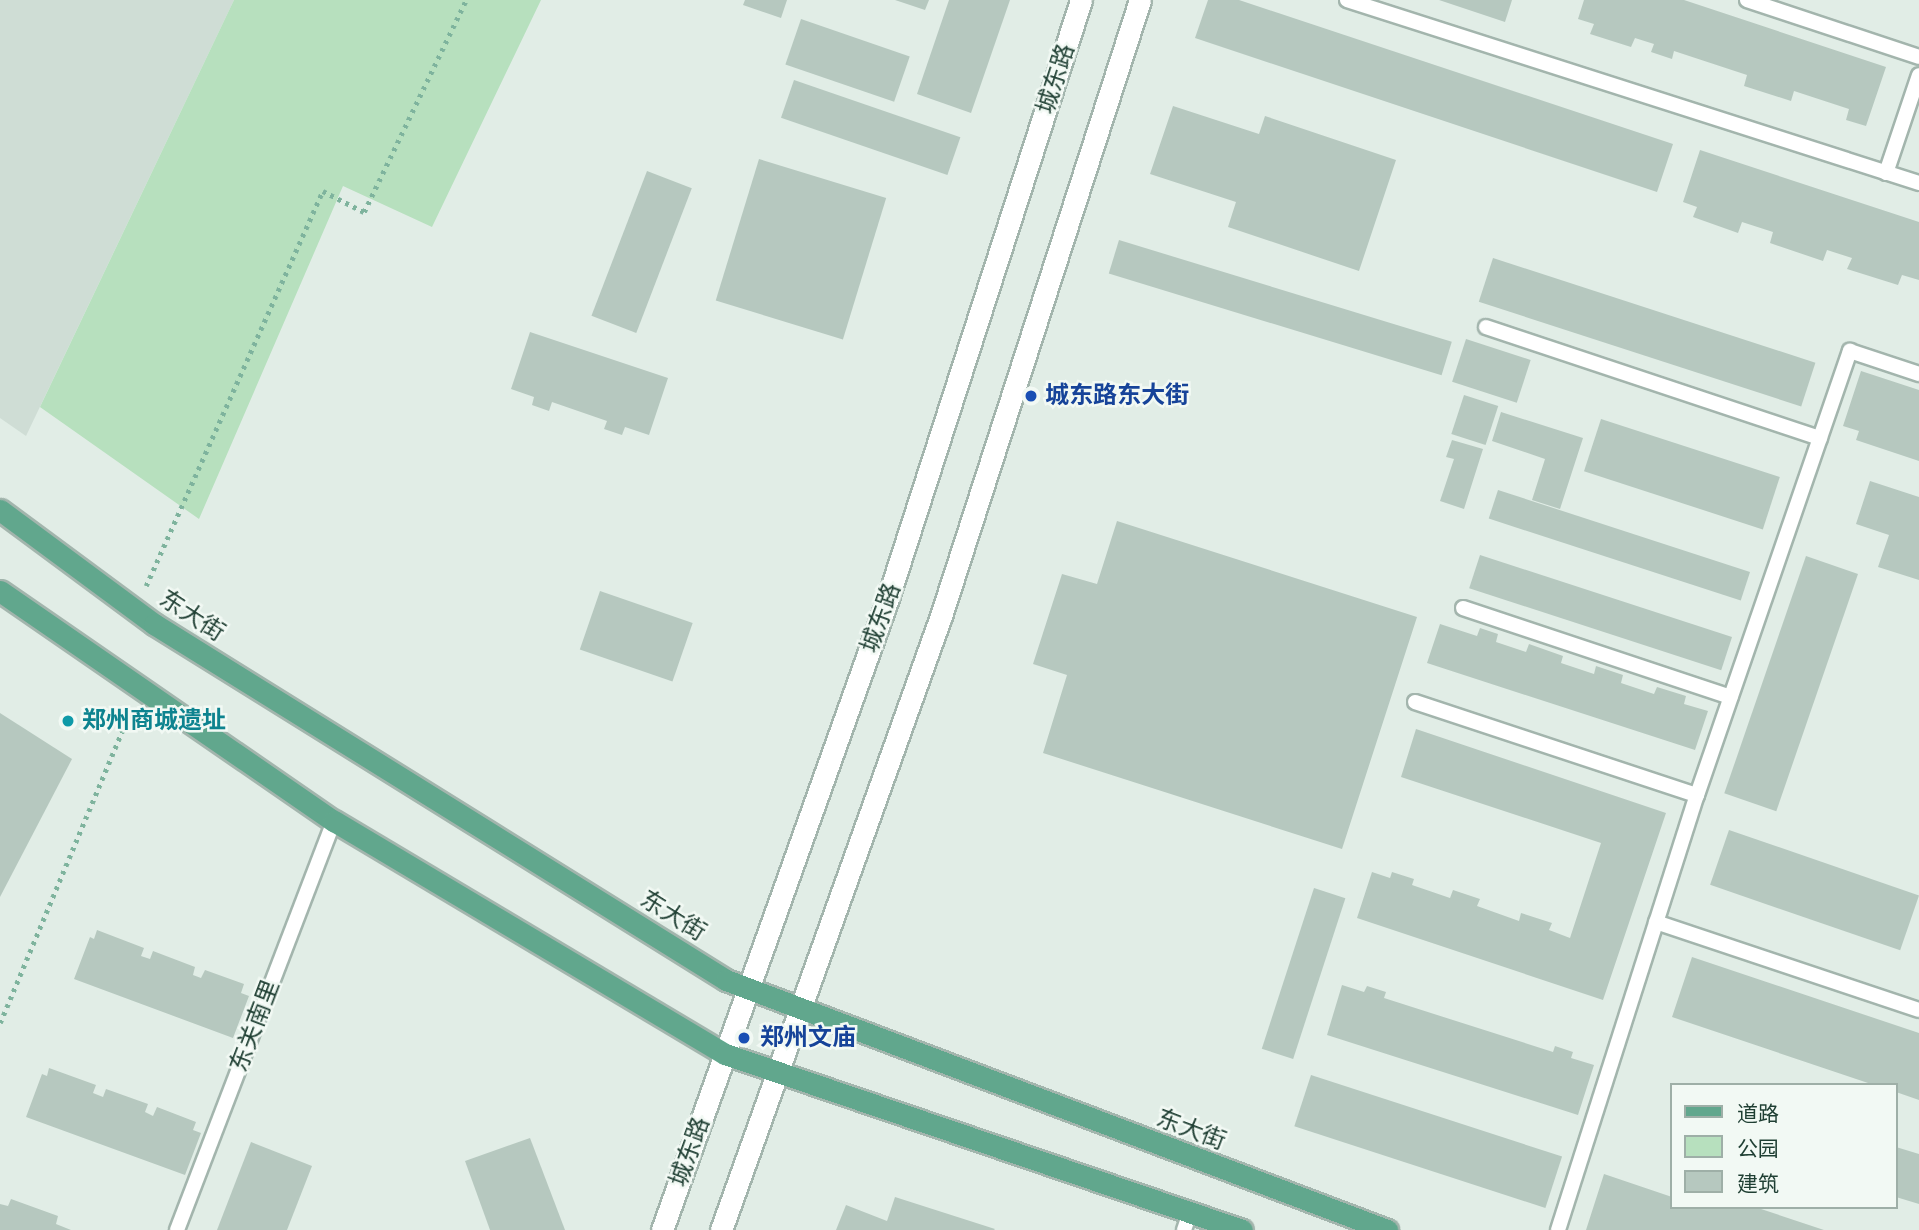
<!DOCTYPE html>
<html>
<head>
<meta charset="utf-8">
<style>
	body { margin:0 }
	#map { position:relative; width:1919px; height:1230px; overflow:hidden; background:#e1ede6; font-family:Roboto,"Noto Sans SC",sans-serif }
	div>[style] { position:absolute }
	.built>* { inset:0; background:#cfddd5 }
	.green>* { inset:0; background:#b7e0be }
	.building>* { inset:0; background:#b6c8bf; transform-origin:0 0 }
	.path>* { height:4.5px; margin-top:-2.25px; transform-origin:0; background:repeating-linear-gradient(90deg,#7eb39d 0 3.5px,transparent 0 8.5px) }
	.roads { filter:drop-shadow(2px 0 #a3b5ad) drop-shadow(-2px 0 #a3b5ad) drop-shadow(0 2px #a3b5ad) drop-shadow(0 -2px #a3b5ad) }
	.lane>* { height:14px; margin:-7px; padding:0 7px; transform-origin:7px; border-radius:7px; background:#fff }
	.secondary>* { height:21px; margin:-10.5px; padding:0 10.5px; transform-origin:10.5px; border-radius:10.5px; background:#fff }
	.primary>* { height:21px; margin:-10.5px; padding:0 10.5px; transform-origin:10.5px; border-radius:10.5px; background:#61a78d }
	.dots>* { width:19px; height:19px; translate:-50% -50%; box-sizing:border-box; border:4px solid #f2f9f4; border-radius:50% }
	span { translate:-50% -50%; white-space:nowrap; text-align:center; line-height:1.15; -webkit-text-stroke:5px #f2f9f4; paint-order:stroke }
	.street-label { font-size:24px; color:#1f3f33 }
	.transit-label { font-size:24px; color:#164399; font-weight:700 }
	.left { translate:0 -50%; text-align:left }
	.culture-label { font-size:24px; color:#0d838f; font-weight:700 }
	.legend { position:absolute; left:1670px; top:1083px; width:228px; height:126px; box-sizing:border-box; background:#f2f9f4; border:2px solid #9eafa7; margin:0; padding:9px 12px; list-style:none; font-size:21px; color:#1f3f33 }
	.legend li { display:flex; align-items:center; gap:14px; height:35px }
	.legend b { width:35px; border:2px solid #9eafa7 }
</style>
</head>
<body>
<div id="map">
	<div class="built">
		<div style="clip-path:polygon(0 0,234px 0,26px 436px,0 418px)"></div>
	</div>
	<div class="green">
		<div style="clip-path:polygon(234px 0,541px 0,432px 227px,343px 186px,199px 519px,40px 407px)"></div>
	</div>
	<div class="building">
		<div style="clip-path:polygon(745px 0,787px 0,781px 18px,743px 5px)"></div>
		<div style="clip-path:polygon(895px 0,929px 0,925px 10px)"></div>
		<div style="clip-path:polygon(949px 0,1010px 0,971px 113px,917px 94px)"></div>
		<div style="clip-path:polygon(1208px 0,1239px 0,1673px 144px,1657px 192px,1195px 38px)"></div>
		<div style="clip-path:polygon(1439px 0,1512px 0,1505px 22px)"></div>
		<div style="clip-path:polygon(1584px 0,1684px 0,1886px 67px,1866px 126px,1846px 120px,1849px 109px,1794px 91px,1791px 101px,1744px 86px,1747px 75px,1674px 51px,1672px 59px,1651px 52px,1654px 44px,1635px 38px,1631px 47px,1590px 34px,1594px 24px,1578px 19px)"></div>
		<div style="left:801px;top:19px;width:115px;height:48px;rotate:19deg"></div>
		<div style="left:794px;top:80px;width:176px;height:40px;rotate:19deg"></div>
		<div style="clip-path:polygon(1173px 106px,1259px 134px,1265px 116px,1396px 160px,1359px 271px,1228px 227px,1236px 202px,1150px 174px)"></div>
		<div style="clip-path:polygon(1700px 150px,1919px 222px,1919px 280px,1902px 275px,1898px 285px,1847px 269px,1852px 258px,1827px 250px,1823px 261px,1770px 243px,1773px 232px,1742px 222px,1738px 233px,1693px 217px,1697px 207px,1683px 202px)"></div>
		<div style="left:759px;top:159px;width:133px;height:148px;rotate:17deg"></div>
		<div style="left:647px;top:171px;width:48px;height:155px;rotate:21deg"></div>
		<div style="left:1119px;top:240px;width:348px;height:35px;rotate:17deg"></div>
		<div style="left:1493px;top:258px;width:339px;height:46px;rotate:18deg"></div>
		<div style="clip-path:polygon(530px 332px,668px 378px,649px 435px,625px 427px,622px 435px,604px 429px,607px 421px,552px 402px,549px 411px,532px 405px,534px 397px,511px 389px)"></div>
		<div style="left:1466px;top:339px;width:68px;height:45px;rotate:18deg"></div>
		<div style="clip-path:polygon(1861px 371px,1919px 390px,1919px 461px,1856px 440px,1859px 431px,1843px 426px)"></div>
		<div style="left:1464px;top:395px;width:36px;height:41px;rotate:18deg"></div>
		<div style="clip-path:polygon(1501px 412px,1583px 438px,1560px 509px,1532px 500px,1545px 459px,1492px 441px)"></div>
		<div style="left:1601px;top:419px;width:188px;height:55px;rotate:18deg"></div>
		<div style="clip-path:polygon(1452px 440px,1483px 449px,1464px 509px,1440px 501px,1454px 459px,1446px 457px)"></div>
		<div style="clip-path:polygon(1870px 481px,1919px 497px,1919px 580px,1878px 567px,1889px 535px,1856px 524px)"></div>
		<div style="left:1498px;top:490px;width:265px;height:30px;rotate:18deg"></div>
		<div style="clip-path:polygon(1117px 521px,1417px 617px,1342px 849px,1043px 753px,1067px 675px,1033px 664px,1062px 574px,1097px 584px)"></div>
		<div style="left:1480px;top:555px;width:265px;height:35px;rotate:18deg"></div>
		<div style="left:1806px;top:556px;width:55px;height:251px;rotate:19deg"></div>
		<div style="left:600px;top:591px;width:98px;height:62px;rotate:19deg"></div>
		<div style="clip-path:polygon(1440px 624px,1477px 636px,1480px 628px,1498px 634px,1496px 642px,1526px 652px,1529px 644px,1563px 656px,1561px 663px,1594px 674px,1596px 666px,1623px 675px,1621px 683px,1654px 694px,1657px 687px,1686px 696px,1684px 704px,1708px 711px,1695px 750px,1427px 663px)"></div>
		<div style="clip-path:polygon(0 713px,72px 759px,0 897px)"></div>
		<div style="clip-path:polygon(1416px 729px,1666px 813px,1603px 1000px,1357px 918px,1372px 872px,1390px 878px,1392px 872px,1414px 879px,1412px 885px,1450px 898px,1453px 890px,1480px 899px,1477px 906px,1519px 921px,1521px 913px,1552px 923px,1549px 930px,1570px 938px,1601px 843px,1401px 777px)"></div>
		<div style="left:1729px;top:830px;width:201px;height:58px;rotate:19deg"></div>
		<div style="left:1314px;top:888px;width:33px;height:169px;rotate:18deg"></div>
		<div style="clip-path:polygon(97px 930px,144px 948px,141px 956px,150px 959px,153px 951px,195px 967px,193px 975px,201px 978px,205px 970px,244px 984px,241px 993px,249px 996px,233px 1038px,74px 979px,90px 937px,94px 939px)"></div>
		<div style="clip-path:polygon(1692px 957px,1919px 1033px,1919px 1100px,1896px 1092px,1896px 1085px,1874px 1085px,1672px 1017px)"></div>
		<div style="clip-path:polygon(1342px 985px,1364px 992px,1367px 986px,1386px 992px,1384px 998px,1553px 1052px,1555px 1046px,1573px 1052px,1571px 1058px,1594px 1065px,1578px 1115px,1327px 1035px)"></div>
		<div style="clip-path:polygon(49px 1068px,96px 1085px,93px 1093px,103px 1097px,106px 1089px,148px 1104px,145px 1112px,153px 1116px,157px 1107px,196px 1122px,193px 1130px,201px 1133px,185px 1175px,26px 1117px,42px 1074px,47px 1076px)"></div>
		<div style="left:1311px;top:1075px;width:264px;height:54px;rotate:18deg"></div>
		<div style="clip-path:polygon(530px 1138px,565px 1230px,490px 1230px,465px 1161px)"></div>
		<div style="clip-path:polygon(251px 1142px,312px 1166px,287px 1230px,217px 1230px)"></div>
		<div style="clip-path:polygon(1896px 1147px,1919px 1154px,1919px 1204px,1896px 1197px)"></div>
		<div style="clip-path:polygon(1604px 1174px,1672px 1197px,1672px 1207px,1755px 1207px,1824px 1230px,1586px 1230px)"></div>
		<div style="clip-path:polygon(895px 1197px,995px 1229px,994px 1230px,836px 1230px,846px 1205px,887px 1221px)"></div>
		<div style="clip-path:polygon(11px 1199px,58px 1216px,56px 1224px,71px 1230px,0 1230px,0 1204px,8px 1206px)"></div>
	</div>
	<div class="path">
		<div style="left:146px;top:586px;width:433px;rotate:-65.9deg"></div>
		<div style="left:323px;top:191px;width:46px;rotate:27.1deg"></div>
		<div style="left:364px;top:212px;width:235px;rotate:-64.3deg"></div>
		<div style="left:0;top:1023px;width:335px;rotate:-67.3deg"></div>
	</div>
	<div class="roads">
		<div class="lane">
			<div style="left:1347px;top:0;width:601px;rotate:17.74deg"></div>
			<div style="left:1747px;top:0;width:181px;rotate:18.3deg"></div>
			<div style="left:1886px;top:173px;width:103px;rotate:-71.4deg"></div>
			<div style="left:1486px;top:327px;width:352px;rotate:18.4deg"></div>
			<div style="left:1463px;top:608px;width:282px;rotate:18.4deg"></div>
			<div style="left:1415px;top:702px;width:297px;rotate:18.3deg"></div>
			<div style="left:1656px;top:922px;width:277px;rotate:18.5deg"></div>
			<div style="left:177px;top:1230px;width:438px;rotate:-69deg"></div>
			<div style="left:1184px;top:1230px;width:18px;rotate:-71deg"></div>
			<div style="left:1558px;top:1230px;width:457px;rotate:-72.3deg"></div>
			<div style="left:1697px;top:795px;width:470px;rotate:-71deg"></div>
			<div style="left:1850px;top:351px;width:73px;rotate:18.4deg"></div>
		</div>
		<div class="secondary">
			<div style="left:662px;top:1230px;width:671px;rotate:-70.32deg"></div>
			<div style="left:888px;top:598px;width:628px;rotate:-72.11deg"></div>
			<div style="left:721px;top:1230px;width:652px;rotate:-70.29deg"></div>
			<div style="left:941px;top:616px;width:647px;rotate:-72.1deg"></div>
		</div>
		<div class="primary">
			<div style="left:0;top:510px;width:192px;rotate:36.5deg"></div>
			<div style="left:154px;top:624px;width:674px;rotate:31.9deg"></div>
			<div style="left:726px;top:980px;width:707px;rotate:20.72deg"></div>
			<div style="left:0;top:591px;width:406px;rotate:34.6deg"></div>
			<div style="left:334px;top:821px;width:455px;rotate:30.8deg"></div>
			<div style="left:725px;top:1054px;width:546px;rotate:18.8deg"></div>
		</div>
	</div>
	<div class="dots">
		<div style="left:1031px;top:396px;background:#1a4fb4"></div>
		<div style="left:68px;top:721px;background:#0f9aa8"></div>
		<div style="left:744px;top:1038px;background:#1a4fb4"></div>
	</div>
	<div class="street-label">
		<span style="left:1056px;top:79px;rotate:-72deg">城东路</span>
		<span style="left:192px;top:616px;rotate:33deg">东大街</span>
		<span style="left:881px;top:618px;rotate:-70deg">城东路</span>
		<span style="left:673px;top:916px;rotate:32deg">东大街</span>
		<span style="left:255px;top:1026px;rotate:-69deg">东关南里</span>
		<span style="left:1191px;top:1130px;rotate:21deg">东大街</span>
		<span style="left:690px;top:1152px;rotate:-70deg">城东路</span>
	</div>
	<div class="transit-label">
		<span class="left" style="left:1045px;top:396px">城东路东大街</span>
		<span class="left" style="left:760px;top:1038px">郑州文庙</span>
	</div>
	<div class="culture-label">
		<span class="left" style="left:82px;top:721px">郑州商城遗址</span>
	</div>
	<ul class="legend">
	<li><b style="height:9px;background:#61a78d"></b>道路</li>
	<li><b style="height:19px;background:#b7e0be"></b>公园</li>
	<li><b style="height:19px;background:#b6c8bf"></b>建筑</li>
	</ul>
</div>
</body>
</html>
